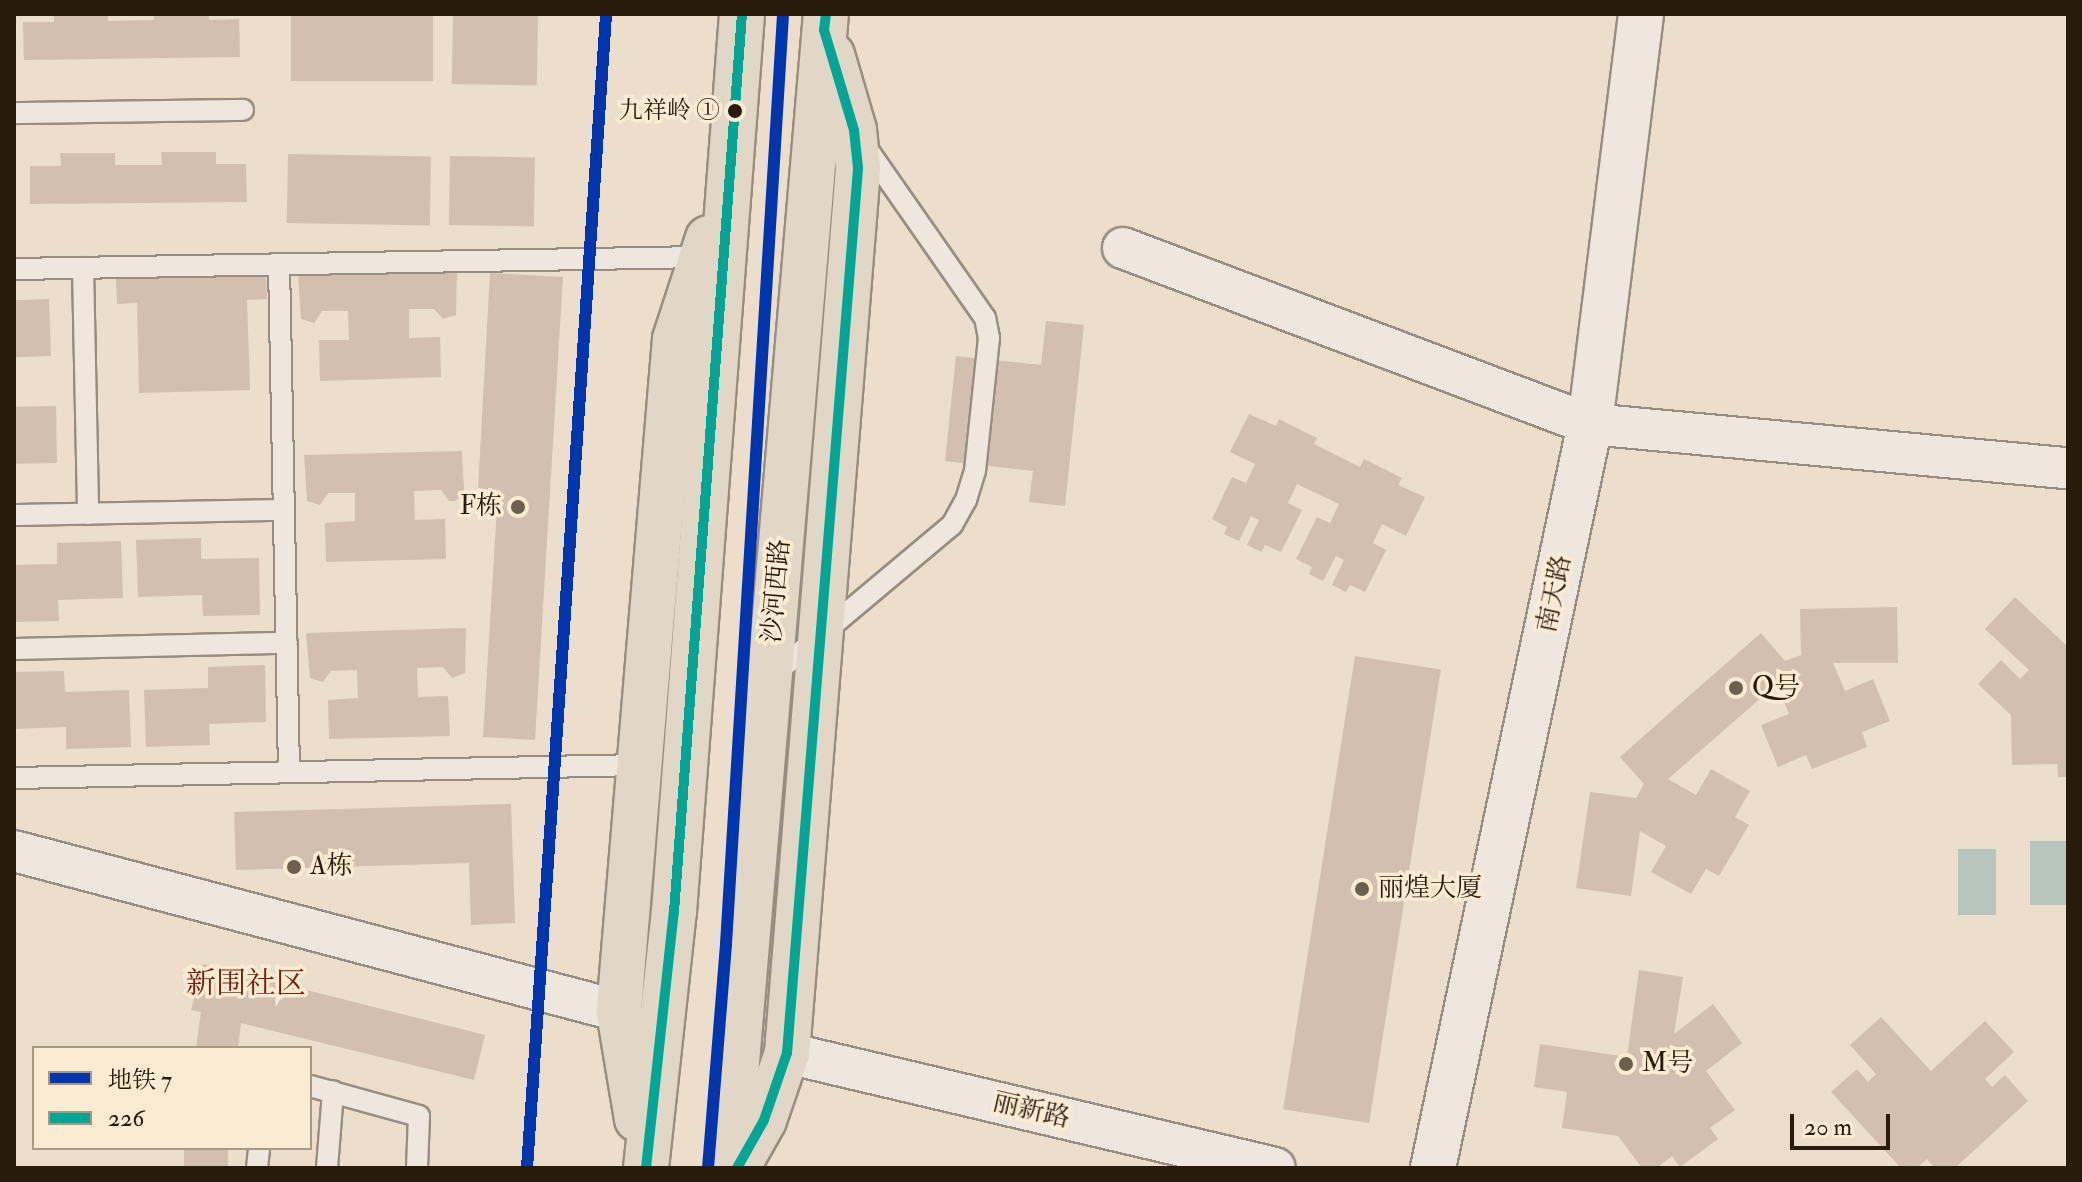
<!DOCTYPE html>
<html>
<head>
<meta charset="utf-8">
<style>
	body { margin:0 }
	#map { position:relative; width:2082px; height:1182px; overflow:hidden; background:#ecdeca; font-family:"IM FELL Double Pica","Noto Serif SC",serif }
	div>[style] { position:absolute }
	.water>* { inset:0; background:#b7c6bc; transform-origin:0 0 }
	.building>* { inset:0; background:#d2bfb0; transform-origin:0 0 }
	.roads { filter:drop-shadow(2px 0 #978d80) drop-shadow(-2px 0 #978d80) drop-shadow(0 2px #978d80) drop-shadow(0 -2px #978d80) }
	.service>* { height:20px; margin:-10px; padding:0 10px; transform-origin:10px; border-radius:10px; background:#efe7dd }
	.minor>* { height:40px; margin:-20px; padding:0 20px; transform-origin:20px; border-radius:20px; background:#efe7dd }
	.tertiary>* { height:44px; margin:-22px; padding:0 22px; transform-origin:22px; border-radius:22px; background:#efe7dd }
	.primary>* { height:44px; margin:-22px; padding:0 22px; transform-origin:22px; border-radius:22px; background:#e2d7c7 }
	.bus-1>* { height:10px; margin:-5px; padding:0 5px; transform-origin:5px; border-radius:5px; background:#03a695 }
	.metro-1>* { height:12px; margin:-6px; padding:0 6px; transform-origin:6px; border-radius:6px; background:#0035ad }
	.dots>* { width:22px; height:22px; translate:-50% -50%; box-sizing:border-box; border:4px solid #fcebd3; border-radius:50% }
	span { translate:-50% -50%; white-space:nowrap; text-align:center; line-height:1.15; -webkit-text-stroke:7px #fcebd3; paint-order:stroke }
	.bus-label { font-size:24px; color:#291b0c }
	.right { translate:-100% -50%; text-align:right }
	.poi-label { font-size:26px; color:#291b0c }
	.left { translate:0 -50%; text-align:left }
	.street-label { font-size:26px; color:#291b0c }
	.quarter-label { font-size:30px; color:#7a1f14 }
	.frame { position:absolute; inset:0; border:16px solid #291b0c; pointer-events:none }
	.legend { position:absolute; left:32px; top:1046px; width:280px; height:104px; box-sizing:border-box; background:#fcebd3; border:2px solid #a89883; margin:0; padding:10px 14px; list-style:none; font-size:24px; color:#291b0c }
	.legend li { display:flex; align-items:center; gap:16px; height:40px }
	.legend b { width:40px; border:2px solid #a89883 }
	.scale { position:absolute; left:1790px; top:1114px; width:100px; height:36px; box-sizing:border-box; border:4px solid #291b0c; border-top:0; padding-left:10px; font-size:24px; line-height:28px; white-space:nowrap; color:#291b0c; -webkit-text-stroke:6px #fcebd3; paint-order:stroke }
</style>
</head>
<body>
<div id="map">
	<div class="water">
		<div style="left:2030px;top:841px;width:38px;height:64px"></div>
		<div style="left:1958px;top:849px;width:38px;height:66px"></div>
	</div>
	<div class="building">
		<div style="clip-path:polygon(54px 14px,108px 14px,108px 21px,154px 20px,154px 14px,209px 14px,209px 20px,239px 19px,240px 57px,24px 60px,23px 22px,54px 22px)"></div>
		<div style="left:291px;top:14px;width:142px;height:67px"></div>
		<div style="left:453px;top:14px;width:85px;height:70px;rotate:1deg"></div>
		<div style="clip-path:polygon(161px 152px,216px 152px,216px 164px,246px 164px,247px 202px,30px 204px,30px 166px,61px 166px,60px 153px,115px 153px,115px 165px,162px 165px)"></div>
		<div style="left:288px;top:154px;width:143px;height:69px;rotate:1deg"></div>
		<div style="left:450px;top:156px;width:85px;height:69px;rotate:1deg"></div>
		<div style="clip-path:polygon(457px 269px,456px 315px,443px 319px,434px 309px,409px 309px,409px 338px,440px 337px,441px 377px,320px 381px,319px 340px,349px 340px,348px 311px,322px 311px,314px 323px,301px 319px,298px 274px)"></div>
		<div style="clip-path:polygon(266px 273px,267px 299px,247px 300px,250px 390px,139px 393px,137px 303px,117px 304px,116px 277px)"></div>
		<div style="clip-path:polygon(490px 273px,563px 277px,535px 740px,483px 737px,497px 507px,477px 506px)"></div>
		<div style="left:49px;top:299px;width:57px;height:35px;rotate:88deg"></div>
		<div style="clip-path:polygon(1046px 321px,1084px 325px,1065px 506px,1029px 502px,1033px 471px,945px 461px,956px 356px,1041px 365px)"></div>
		<div style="left:56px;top:406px;width:57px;height:42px;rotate:89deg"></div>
		<div style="clip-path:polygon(1249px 414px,1276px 426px,1279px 419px,1317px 438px,1314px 444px,1360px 467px,1364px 459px,1402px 478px,1398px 485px,1425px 497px,1406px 536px,1382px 524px,1373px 543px,1386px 550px,1365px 592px,1350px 585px,1346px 592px,1332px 585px,1344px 560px,1336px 556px,1323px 581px,1309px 574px,1312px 567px,1296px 559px,1317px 517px,1330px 523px,1339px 504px,1297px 484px,1288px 503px,1302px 510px,1281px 552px,1265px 545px,1262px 552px,1247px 545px,1259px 520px,1251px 516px,1239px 541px,1224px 534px,1227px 527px,1212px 519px,1232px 477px,1246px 483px,1255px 464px,1230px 452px)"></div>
		<div style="clip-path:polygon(462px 451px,464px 490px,456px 501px,449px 501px,441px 490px,414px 491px,415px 520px,445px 519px,446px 559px,326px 562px,325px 523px,355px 521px,355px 493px,328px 493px,320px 505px,307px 501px,304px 455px)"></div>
		<div style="clip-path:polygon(201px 538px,201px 559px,259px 558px,260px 615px,203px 616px,202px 595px,138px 597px,136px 540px)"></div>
		<div style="clip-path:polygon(121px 541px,123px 598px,58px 600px,59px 621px,14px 622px,14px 565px,57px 564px,57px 543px)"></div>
		<div style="clip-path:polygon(2015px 597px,2068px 647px,2068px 777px,2058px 777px,2057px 764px,2012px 765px,2011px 715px,1978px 684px,2001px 660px,2020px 679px,2029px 670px,1985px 629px)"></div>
		<div style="clip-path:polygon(1897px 607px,1898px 663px,1833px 663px,1845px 691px,1873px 679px,1890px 721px,1862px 732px,1867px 747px,1812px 769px,1806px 755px,1778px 767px,1761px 725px,1789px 714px,1777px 684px,1668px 779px,1696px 795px,1711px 769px,1750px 791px,1735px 817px,1749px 825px,1719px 876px,1706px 869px,1691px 894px,1651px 872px,1666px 846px,1640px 831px,1631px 896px,1576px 888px,1590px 792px,1636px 798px,1644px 784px,1620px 757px,1690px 695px,1761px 633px,1785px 661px,1801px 655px,1800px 609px)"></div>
		<div style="clip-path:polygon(466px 628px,465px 673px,452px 678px,443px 667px,417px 668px,418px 697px,448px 696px,450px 736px,329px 739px,328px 700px,358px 698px,357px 670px,331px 671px,323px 682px,310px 678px,306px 633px)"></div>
		<div style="left:1355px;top:656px;width:87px;height:459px;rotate:9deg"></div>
		<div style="clip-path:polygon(265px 665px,266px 722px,209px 724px,210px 745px,146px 747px,144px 690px,208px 688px,208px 667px)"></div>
		<div style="clip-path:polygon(64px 671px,65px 692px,129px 690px,131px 747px,66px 749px,66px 727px,14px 729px,14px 672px)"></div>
		<div style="clip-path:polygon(511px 804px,515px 923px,471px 925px,469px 863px,236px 870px,234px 812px)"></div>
		<div style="clip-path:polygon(203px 964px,485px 1035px,474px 1080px,241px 1023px,238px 1048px,196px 1048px,201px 1012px,191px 1010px)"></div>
		<div style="clip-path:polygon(1639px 970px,1683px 977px,1674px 1034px,1713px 1004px,1742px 1043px,1706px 1071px,1735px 1110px,1710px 1128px,1718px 1139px,1680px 1167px,1672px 1156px,1657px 1168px,1642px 1168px,1618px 1136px,1562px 1128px,1567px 1092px,1534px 1087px,1540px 1044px,1627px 1057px)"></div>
		<div style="clip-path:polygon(1881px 1017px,1931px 1071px,1985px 1021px,2014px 1052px,1985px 1079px,1992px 1087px,2005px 1075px,2028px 1101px,1955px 1168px,1935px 1168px,1927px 1159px,1917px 1168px,1901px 1168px,1831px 1092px,1857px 1069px,1868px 1082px,1876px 1074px,1850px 1045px)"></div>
		<div style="left:184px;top:1148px;width:44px;height:20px"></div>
	</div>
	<div class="roads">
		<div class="service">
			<div style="left:14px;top:113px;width:229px;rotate:-0.8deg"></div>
			<div style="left:279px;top:264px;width:508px;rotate:88.87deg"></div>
			<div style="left:83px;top:268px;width:246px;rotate:88.8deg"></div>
			<div style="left:14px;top:269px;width:688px;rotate:-1deg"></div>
			<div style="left:14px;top:515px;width:270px;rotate:-1.1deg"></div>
			<div style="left:14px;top:649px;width:273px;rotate:-1.3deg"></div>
			<div style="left:773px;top:675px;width:234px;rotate:-40deg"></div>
			<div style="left:952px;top:525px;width:29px;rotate:-61deg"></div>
			<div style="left:966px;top:500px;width:30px;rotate:-73deg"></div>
			<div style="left:975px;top:471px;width:134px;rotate:-84deg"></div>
			<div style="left:989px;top:338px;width:20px;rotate:-101deg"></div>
			<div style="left:985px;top:318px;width:210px;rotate:-124.9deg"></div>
			<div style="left:14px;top:778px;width:625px;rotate:-1.19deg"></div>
			<div style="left:310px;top:1086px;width:113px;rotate:15.4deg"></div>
			<div style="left:419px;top:1116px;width:52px;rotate:92.2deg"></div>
			<div style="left:257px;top:1168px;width:20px;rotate:-84deg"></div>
			<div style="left:327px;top:1168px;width:77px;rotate:-85.5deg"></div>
		</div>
		<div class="minor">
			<div style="left:1123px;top:248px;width:499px;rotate:20.7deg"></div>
			<div style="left:1590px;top:424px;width:480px;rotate:5.3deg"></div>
			<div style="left:14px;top:851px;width:626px;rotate:14.81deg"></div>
			<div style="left:787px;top:1053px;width:501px;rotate:13.26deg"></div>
		</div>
		<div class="tertiary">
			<div style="left:1433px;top:1168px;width:760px;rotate:-78.08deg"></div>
			<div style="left:1590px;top:424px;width:413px;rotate:-82.9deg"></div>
		</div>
		<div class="primary">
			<div style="left:637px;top:1119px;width:109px;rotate:-99.5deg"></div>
			<div style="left:619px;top:1011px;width:674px;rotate:-85.24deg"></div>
			<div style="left:675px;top:339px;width:106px;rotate:-71.9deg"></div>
			<div style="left:646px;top:1168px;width:258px;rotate:-83.8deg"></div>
			<div style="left:674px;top:912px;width:901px;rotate:-85.67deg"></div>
			<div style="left:728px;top:1168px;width:1158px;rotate:-85.15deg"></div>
			<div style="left:737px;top:1168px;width:55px;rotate:-60.6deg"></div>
			<div style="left:764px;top:1120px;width:71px;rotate:-71.1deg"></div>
			<div style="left:787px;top:1053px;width:888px;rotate:-85.41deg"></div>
			<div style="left:858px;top:168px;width:38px;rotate:-96deg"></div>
			<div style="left:854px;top:130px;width:78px;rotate:-106.3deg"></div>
		</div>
	</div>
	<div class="bus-1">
		<div style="left:646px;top:1168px;width:258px;rotate:-83.8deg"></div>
		<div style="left:674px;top:912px;width:901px;rotate:-85.67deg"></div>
		<div style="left:737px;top:1168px;width:55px;rotate:-60.6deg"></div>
		<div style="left:764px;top:1120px;width:71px;rotate:-71.1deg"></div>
		<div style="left:787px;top:1053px;width:888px;rotate:-85.41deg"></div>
		<div style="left:858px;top:168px;width:38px;rotate:-96deg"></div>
		<div style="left:854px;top:130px;width:104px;rotate:-106.7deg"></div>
		<div style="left:824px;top:30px;width:16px;rotate:-83deg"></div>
	</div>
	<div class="metro-1">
		<div style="left:527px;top:1168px;width:1157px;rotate:-86.08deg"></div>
		<div style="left:708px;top:1168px;width:225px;rotate:-85.4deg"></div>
		<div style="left:726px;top:944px;width:932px;rotate:-86.49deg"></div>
	</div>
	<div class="dots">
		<div style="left:735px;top:111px;background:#291b0c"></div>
		<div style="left:518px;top:507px;background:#6d5f4e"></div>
		<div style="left:1736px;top:688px;background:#6d5f4e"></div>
		<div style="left:294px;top:867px;background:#6d5f4e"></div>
		<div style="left:1362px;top:889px;background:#6d5f4e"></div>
		<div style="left:1626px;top:1064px;background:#6d5f4e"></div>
	</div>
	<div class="bus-label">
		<span class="right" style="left:720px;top:111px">九祥岭 ①</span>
	</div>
	<div class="poi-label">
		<span class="right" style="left:502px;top:507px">F栋</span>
		<span class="left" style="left:1752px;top:688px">Q号</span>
		<span class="left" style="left:310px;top:867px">A栋</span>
		<span class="left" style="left:1378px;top:889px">丽煌大厦</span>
		<span class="left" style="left:1642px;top:1064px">M号</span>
	</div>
	<div class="street-label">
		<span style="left:777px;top:591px;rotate:-85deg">沙河西路</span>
		<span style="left:1555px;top:594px;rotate:-78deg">南天路</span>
		<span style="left:1031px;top:1111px;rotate:13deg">丽新路</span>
	</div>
	<div class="quarter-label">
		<span style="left:246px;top:984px">新围社区</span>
	</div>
	<div class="frame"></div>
	<ul class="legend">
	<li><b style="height:10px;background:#0035ad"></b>地铁 7</li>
	<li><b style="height:10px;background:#03a695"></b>226</li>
	</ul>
	<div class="scale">20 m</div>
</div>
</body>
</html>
